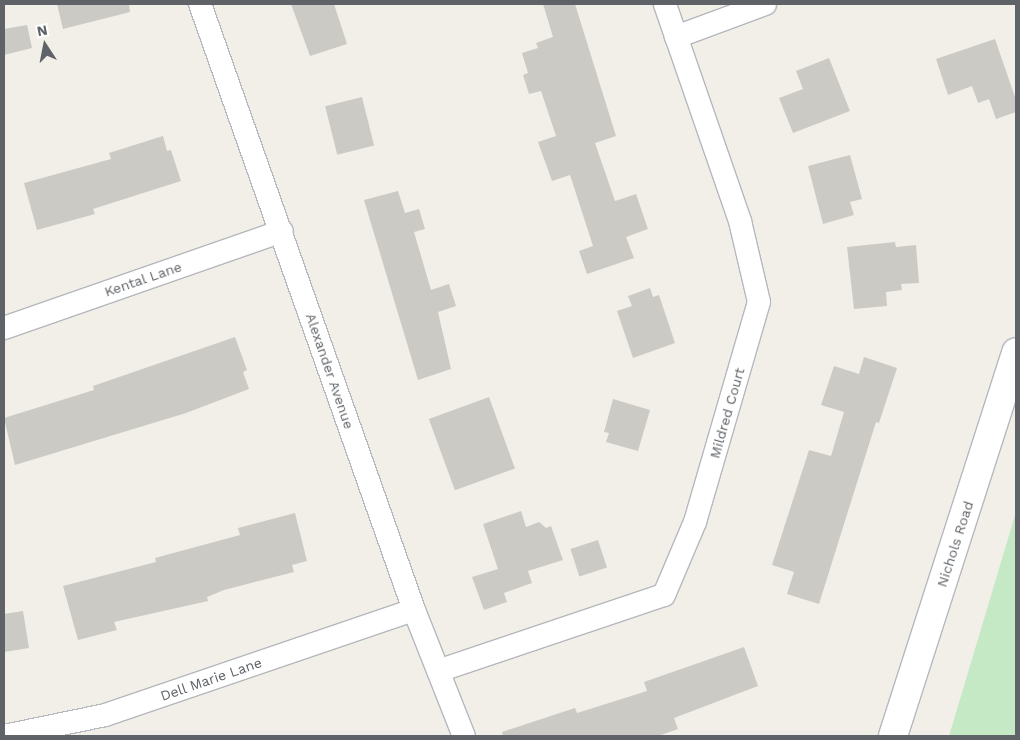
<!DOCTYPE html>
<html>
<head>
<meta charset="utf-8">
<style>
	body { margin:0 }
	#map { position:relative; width:1020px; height:740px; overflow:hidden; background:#f1efe8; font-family:"Work Sans",sans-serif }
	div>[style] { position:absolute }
	.green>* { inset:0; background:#c5e8c5 }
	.building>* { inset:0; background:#cccac5; transform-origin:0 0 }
	.roads { filter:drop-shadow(1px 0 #b5b8bc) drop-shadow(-1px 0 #b5b8bc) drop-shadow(0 1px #b5b8bc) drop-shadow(0 -1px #b5b8bc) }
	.street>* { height:22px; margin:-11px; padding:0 11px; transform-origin:11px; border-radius:11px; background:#fff }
	.secondary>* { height:28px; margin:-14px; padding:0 14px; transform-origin:14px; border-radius:14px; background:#fff }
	span { translate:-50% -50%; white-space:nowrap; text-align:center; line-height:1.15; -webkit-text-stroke:5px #fff; paint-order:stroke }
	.street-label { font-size:14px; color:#5f6368 }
	.frame { position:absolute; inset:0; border:5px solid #5f6368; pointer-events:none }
	.north { position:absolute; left:20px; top:20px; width:50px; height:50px; -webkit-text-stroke:4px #fff; paint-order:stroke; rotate:349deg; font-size:14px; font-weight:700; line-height:20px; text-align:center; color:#5f6368 }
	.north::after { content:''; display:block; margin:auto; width:18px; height:22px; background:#5f6368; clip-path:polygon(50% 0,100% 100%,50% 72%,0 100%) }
</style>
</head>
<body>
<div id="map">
	<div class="green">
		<div style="clip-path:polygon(1016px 512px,1016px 736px,949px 736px)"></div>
	</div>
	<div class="building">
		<div style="clip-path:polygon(57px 4px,129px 4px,130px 12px,63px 29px)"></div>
		<div style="clip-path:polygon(291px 4px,334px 4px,347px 44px,310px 56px)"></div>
		<div style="clip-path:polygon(543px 4px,575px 4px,616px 136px,595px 143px,615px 201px,636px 194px,648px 229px,626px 237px,634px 258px,587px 274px,579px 251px,593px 246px,570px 175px,552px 181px,538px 142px,556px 136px,541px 91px,529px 94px,523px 75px,528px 73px,522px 53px,538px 48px,536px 43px,553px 37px)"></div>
		<div style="clip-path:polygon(27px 25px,32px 48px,4px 55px,4px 29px)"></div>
		<div style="clip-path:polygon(995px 39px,1016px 100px,1016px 112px,996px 119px,989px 99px,978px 103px,972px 86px,948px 95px,936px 59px)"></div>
		<div style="clip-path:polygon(829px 58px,850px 111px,793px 133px,779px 98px,803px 89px,796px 71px)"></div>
		<div style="left:362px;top:97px;width:50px;height:38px;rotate:76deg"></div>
		<div style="clip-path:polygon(163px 136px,167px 151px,171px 150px,181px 181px,93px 209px,95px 214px,37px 230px,24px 183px,111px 159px,109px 153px)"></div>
		<div style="clip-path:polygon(850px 155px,862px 199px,850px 202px,854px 215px,823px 224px,808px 166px)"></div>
		<div style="clip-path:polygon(398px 191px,405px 213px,419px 209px,425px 229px,414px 232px,431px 290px,449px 284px,456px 306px,438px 312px,451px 369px,418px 380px,364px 200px)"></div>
		<div style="clip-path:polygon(895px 242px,896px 247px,916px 245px,919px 283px,901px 284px,902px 290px,886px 292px,887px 306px,854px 309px,847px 247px)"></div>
		<div style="clip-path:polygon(650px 288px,653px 297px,659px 295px,675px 343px,633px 358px,617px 311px,632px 306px,628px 296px)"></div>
		<div style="clip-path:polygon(235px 337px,247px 370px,243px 372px,249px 389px,186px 413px,15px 465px,4px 418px,94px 390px,93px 386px)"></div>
		<div style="clip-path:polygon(864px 357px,897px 368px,879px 423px,876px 422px,819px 604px,787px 594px,794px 572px,772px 565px,809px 450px,831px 456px,844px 412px,821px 405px,834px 366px,859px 374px)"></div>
		<div style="left:489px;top:397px;width:76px;height:64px;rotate:70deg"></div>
		<div style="clip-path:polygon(613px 399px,650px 410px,638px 451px,606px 442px,609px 433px,604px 432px)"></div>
		<div style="clip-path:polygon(521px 511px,526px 527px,539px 522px,546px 528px,551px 526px,563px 560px,528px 571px,532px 583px,504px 593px,507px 602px,484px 610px,472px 577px,498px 569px,483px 524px)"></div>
		<div style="clip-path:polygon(295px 513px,307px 561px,292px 565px,294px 572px,224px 590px,207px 597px,208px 601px,114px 622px,117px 630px,78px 640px,63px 586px,156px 562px,155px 558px,240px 535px,238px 528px)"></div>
		<div style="left:598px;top:540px;width:29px;height:29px;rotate:72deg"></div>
		<div style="clip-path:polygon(23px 611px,29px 648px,4px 652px,4px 614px)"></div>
		<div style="clip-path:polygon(744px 647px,758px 686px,674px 718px,678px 729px,658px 736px,503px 736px,502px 732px,575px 708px,577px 713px,647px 691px,644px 682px)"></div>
	</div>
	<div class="roads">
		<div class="street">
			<div style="left:200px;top:4px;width:643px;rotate:70.55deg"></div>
			<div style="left:414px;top:610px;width:136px;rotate:68.4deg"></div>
			<div style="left:676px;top:37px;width:95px;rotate:-20.3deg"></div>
			<div style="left:4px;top:328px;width:294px;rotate:-19.2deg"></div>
			<div style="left:441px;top:670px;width:235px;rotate:-18.6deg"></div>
			<div style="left:664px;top:595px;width:79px;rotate:-67deg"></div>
			<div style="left:695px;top:522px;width:229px;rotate:-73.8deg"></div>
			<div style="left:759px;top:302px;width:83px;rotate:-103.2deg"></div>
			<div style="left:740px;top:221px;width:230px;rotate:-109.1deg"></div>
			<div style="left:4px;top:736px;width:103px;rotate:-11.7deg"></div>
			<div style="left:105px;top:715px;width:326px;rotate:-18.8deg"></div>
		</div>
		<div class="secondary">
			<div style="left:893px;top:736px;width:403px;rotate:-72.2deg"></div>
		</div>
	</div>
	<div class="street-label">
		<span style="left:143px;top:279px;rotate:-19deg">Kental Lane</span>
		<span style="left:330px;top:371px;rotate:71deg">Alexander Avenue</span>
		<span style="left:727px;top:413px;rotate:-74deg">Mildred Court</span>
		<span style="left:955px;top:544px;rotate:-72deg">Nichols Road</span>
		<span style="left:211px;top:679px;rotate:-19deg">Dell Marie Lane</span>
	</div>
	<div class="frame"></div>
	<div class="north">N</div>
</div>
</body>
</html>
